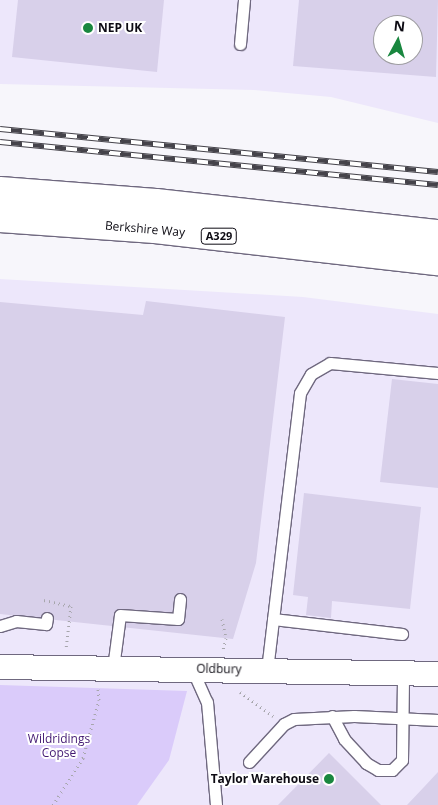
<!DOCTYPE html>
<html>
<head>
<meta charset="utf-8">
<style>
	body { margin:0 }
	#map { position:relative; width:438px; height:805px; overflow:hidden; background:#f7f6fb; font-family:"Open Sans",sans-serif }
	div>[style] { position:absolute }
	.built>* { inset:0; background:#ede7fb }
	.green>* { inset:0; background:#dacbfa }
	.building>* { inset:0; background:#d8d0ea }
	.path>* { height:3px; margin-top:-1.5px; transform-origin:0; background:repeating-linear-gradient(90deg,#a7a6ac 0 1px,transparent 0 5px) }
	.roads { filter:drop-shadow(1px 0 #6f687f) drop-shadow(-1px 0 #6f687f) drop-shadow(0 1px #6f687f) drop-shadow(0 -1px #6f687f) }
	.lane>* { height:11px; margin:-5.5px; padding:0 5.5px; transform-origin:5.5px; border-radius:5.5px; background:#fff }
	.street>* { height:24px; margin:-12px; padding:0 12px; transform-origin:12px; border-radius:12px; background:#fff }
	.highway>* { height:28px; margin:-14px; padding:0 14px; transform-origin:14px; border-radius:14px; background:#fff }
	.rail>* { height:5.5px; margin-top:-2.75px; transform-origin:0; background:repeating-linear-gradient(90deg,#fff 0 11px,#45434a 0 22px); box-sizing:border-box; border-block:1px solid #45434a }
	.dots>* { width:14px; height:14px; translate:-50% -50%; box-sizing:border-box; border:2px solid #fff; border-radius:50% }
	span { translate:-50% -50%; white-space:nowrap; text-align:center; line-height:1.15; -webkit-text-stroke:4px #fff; paint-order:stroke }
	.shield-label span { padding:1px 4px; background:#fff; border:1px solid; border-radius:4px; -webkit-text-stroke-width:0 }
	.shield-label { font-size:11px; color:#0d0b13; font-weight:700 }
	.poi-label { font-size:12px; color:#0d0b13; font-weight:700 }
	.left { translate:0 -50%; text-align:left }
	.right { translate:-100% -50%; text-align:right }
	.street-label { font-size:12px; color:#0d0b13 }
	.park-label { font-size:12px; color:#431a73 }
	.north { position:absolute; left:373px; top:15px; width:50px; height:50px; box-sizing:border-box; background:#fff; border:1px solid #9e9da1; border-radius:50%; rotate:6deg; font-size:14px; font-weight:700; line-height:20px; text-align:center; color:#0d0b13 }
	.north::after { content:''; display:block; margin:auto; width:18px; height:22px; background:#19873f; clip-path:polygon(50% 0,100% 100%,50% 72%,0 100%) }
</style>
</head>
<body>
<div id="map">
	<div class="built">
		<div style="clip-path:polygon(evenodd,0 0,438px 0,438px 123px,331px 97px,254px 90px,0 84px,0 0,383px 25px,413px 25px,413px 55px,383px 55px,383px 25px)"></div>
		<div style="clip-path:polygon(0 279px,303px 297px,438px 314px,438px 805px,0 805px)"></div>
	</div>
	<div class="green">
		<div style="clip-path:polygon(0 685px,187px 691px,169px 760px,137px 805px,0 805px)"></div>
	</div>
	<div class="building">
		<div style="clip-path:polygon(18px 0,164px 0,157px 72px,12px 57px)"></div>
		<div style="clip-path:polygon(evenodd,299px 0,438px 0,436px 77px,293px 66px,299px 0,383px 25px,413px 25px,413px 55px,383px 55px,383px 25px)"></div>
		<div style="clip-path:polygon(146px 301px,285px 317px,256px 563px,233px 639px,0 614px,0 302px,143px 315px)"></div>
		<div style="clip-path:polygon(392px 379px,438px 384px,438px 488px,380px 482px)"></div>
		<div style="clip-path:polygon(304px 493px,421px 507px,410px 609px,332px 601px,331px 618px,306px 615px,308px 597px,293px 595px)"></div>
		<div style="clip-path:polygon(329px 753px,381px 805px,278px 805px)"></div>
		<div style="clip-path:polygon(438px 772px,438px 805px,407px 805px,424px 787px)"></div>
	</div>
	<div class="path">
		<div style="left:44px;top:600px;width:28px;rotate:13deg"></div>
		<div style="left:71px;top:606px;width:43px;rotate:96.6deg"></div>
		<div style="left:222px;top:619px;width:19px;rotate:78deg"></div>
		<div style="left:226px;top:638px;width:12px;rotate:104deg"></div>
		<div style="left:240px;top:692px;width:41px;rotate:36deg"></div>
		<div style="left:53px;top:805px;width:56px;rotate:-57.4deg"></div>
		<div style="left:83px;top:758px;width:60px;rotate:-74.6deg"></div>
		<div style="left:99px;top:700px;width:11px;rotate:-95deg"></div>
	</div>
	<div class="roads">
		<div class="lane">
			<div style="left:240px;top:44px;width:44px;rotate:-84.8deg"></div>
			<div style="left:273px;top:619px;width:130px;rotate:6.6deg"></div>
			<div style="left:0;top:626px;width:17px;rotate:-17deg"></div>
			<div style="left:16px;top:621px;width:30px;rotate:6deg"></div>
			<div style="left:46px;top:624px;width:6px;rotate:-81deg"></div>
			<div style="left:113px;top:668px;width:53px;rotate:-82.5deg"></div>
			<div style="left:120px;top:615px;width:58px;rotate:3.9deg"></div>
			<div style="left:178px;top:619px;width:20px;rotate:-84deg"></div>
			<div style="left:192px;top:669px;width:36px;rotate:66deg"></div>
			<div style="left:207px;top:702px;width:103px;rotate:85deg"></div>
			<div style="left:267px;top:670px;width:279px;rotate:-83.2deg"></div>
			<div style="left:300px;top:393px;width:22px;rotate:-60deg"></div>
			<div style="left:311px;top:374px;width:22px;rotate:-30deg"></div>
			<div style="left:330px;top:363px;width:108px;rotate:5.3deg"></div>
			<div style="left:332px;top:716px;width:26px;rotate:62deg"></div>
			<div style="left:344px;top:739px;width:33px;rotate:47deg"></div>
			<div style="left:366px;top:763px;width:14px;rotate:30deg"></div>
			<div style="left:378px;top:770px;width:14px"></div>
			<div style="left:392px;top:770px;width:14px;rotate:-45deg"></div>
			<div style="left:402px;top:760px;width:88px;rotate:-89.3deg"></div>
			<div style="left:249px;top:762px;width:52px;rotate:-47.4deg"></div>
			<div style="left:284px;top:724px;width:11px;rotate:-27deg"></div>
			<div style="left:294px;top:719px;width:60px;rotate:-2.9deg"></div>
			<div style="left:354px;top:716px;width:84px;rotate:2.7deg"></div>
		</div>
		<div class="street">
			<div style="left:0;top:667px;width:438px;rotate:0.9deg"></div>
		</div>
		<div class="highway">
			<div style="left:0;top:191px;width:156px;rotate:4.4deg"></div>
			<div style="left:156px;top:203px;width:284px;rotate:6.3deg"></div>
			<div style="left:0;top:218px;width:155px;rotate:4.1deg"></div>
			<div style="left:155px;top:229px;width:285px;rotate:6.5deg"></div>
		</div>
	</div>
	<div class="rail">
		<div style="left:0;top:129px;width:440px;rotate:5.6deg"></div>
		<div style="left:0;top:142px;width:440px;rotate:5.6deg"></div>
	</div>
	<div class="dots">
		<div style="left:88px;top:28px;background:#19873f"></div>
		<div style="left:329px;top:779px;background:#19873f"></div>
	</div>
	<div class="shield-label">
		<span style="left:219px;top:236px">A329</span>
	</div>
	<div class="poi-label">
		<span class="left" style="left:98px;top:28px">NEP UK</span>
		<span class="right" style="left:319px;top:779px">Taylor Warehouse</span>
	</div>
	<div class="street-label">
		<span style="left:145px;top:229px;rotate:5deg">Berkshire Way</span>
		<span style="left:219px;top:669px;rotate:1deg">Oldbury</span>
	</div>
	<div class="park-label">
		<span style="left:59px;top:746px">Wildridings<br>Copse</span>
	</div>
	<div class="north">N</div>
</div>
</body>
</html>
